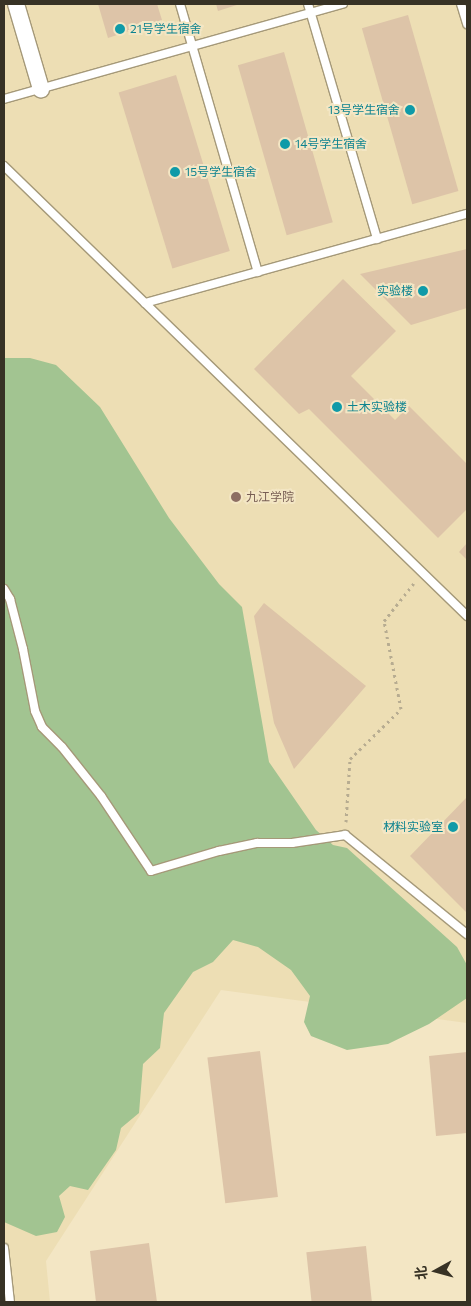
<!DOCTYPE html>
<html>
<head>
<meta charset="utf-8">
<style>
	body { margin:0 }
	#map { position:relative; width:471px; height:1306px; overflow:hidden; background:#f3e6c4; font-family:Commissioner,"Noto Sans SC",sans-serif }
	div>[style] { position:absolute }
	.built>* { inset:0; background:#eddeb4 }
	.green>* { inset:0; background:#a2c491 }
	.building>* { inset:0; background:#ddc4a8; transform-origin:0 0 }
	.path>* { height:3px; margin-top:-1.5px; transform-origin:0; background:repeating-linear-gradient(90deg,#b7ac91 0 2.5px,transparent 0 6.5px) }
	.roads { filter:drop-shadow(1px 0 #a59979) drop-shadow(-1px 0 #a59979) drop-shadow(0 1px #a59979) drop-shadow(0 -1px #a59979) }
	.lane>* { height:8px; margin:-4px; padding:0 4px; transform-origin:4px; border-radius:4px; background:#fff }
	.street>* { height:16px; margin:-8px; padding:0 8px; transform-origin:8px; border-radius:8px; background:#fff }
	.dots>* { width:14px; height:14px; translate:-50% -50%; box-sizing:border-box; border:2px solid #f3e6c4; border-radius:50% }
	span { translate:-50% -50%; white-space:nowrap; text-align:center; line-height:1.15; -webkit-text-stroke:4px #f3e6c4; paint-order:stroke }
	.culture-label { font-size:12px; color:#0d838f }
	.left { translate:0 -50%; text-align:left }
	.right { translate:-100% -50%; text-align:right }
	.education-label { font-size:12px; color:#785e54 }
	.frame { position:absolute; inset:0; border:5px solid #373225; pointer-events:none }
	.north { position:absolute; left:411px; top:1246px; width:50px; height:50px; -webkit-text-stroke:4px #f3e6c4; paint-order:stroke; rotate:263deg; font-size:14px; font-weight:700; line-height:20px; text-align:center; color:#373225 }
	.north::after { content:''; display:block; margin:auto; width:18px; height:22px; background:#373225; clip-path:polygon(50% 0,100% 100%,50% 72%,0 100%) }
</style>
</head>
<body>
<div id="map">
	<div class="built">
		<div style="clip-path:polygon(4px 4px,467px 4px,467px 1023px,221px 990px,46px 1261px,50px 1302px,4px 1302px)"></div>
	</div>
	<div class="green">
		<div style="clip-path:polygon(4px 358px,30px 358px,56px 365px,100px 407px,169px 518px,219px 584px,242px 607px,269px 762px,316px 830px,333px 845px,347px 848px,457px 947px,467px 965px,467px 998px,429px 1024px,388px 1044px,347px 1050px,311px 1036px,304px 1022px,310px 996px,291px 970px,258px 947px,233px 940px,213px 962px,193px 972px,164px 1013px,160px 1048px,143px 1064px,139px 1113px,121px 1128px,116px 1150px,88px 1190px,70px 1186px,59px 1196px,65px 1217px,57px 1232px,36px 1236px,4px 1222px)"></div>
	</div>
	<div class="building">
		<div style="clip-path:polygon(98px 4px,157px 4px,162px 20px,108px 38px)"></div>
		<div style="clip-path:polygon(216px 4px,240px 4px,218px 11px)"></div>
		<div style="left:408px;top:15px;width:183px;height:48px;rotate:74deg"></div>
		<div style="left:284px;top:52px;width:177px;height:48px;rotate:74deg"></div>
		<div style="left:176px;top:75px;width:184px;height:60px;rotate:73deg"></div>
		<div style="clip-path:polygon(467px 249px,467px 308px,411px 325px,360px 274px)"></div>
		<div style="clip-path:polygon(343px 279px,396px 331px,351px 376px,395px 420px,409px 406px,467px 464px,467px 509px,438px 538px,309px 409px,299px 414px,254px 369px)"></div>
		<div style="clip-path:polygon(467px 543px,467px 560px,459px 552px)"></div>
		<div style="clip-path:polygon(264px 603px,366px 686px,294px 769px,274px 723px,254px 616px)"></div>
		<div style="clip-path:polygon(467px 797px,467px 913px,410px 856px)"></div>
		<div style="left:260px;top:1051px;width:147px;height:53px;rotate:83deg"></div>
		<div style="clip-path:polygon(467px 1052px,467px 1133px,436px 1136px,429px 1056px)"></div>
		<div style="clip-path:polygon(149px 1243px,157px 1302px,96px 1302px,90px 1251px)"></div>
		<div style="left:366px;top:1246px;width:56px;height:60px;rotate:84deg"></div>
	</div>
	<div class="path">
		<div style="left:346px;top:822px;width:63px;rotate:-86.4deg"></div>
		<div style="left:350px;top:759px;width:71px;rotate:-44.4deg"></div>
		<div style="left:401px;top:709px;width:90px;rotate:-100.9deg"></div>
		<div style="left:384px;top:621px;width:48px;rotate:-51.7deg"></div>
	</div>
	<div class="roads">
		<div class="lane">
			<div style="left:180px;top:4px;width:279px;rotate:73.8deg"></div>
			<div style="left:308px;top:4px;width:245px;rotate:73.6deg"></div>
			<div style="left:461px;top:4px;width:21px;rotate:73deg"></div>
			<div style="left:4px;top:99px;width:352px;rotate:-15.7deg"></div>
			<div style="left:4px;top:166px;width:646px;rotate:44.18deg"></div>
			<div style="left:145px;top:303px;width:334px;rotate:-15.5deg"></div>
			<div style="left:4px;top:589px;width:12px;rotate:59deg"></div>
			<div style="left:10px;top:599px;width:52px;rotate:75.4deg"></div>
			<div style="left:23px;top:649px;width:63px;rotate:79deg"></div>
			<div style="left:35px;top:711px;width:17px;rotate:66deg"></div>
			<div style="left:42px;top:727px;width:28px;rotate:45deg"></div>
			<div style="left:62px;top:747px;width:63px;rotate:51.5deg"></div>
			<div style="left:101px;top:796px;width:90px;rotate:56.3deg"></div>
			<div style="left:151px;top:871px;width:71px;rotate:-16.4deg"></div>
			<div style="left:219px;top:851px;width:39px;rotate:-12deg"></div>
			<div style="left:257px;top:843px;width:35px"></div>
			<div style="left:292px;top:843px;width:54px;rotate:-8.6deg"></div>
			<div style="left:345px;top:835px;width:157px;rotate:39.1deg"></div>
			<div style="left:4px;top:1248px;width:54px;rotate:83.7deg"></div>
		</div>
		<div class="street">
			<div style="left:16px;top:4px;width:89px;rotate:73.6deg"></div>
		</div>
	</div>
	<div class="dots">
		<div style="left:120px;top:29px;background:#0f9aa8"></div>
		<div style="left:410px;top:110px;background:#0f9aa8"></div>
		<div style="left:285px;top:144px;background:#0f9aa8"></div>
		<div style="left:175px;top:172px;background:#0f9aa8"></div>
		<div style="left:423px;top:291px;background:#0f9aa8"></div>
		<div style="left:337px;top:407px;background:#0f9aa8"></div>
		<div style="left:236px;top:497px;background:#8d6e63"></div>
		<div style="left:453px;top:827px;background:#0f9aa8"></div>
	</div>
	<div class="culture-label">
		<span class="left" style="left:130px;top:29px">21号学生宿舍</span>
		<span class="right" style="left:400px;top:110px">13号学生宿舍</span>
		<span class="left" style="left:295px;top:144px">14号学生宿舍</span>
		<span class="left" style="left:185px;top:172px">15号学生宿舍</span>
		<span class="right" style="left:413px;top:291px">实验楼</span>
		<span class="left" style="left:347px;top:407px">土木实验楼</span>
		<span class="right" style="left:443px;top:827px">材料实验室</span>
	</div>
	<div class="education-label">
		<span class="left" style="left:246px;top:497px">九江学院</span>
	</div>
	<div class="frame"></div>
	<div class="north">北</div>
</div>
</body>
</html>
